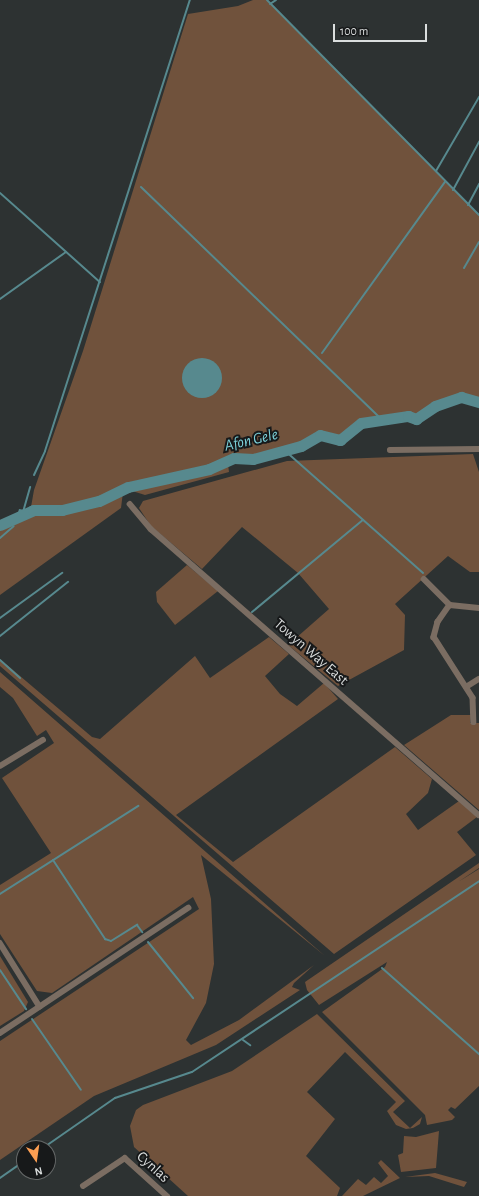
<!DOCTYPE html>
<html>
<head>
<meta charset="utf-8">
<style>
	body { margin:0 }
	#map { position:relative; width:479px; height:1196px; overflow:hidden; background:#2d3232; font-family:"Alegreya Sans",sans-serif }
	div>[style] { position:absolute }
	.green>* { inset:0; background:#70523c }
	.water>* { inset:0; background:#57898e }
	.round { border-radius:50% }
	.stream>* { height:2px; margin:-1px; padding:0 1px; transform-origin:1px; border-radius:1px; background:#57898e }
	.river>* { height:11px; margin:-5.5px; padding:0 5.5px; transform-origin:5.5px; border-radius:5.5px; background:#57898e }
	.minor>* { height:5.5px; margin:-2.75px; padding:0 2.75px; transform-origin:2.75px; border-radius:2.75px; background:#7b6d62 }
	span { translate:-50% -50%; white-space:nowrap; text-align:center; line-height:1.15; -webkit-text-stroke:4px #17191a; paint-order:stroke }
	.street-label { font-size:15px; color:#dbdede }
	.water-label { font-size:16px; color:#7dd3dc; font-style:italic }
	.north { position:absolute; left:16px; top:1140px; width:40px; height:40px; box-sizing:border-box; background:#17191a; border:1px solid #656868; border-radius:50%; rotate:167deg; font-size:11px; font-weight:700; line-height:16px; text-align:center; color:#dbdede }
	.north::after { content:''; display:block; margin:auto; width:14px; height:18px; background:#fc9e52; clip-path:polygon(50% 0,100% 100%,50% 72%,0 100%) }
	.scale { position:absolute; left:333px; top:24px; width:94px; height:18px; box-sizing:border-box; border:2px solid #dbdede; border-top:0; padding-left:5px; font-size:12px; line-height:14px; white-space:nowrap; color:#dbdede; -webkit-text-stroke:3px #17191a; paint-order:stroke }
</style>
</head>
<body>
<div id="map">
	<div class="green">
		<div style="clip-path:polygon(253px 0,267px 0,479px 215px,479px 400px,456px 395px,416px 414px,357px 422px,339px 438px,322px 433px,301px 443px,254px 456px,234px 456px,209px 467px,126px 483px,104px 497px,68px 507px,31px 507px,34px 490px,83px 351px,188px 14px,238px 6px)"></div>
		<div style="clip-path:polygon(473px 454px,479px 472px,479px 572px,470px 572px,448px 556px,395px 604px,405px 615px,404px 650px,338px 686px,288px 645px,329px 609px,298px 573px,242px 527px,202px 569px,151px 526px,139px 508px,143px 501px,287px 461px)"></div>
		<div style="clip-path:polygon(228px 464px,229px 472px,145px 495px,129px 490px)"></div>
		<div style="clip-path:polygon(123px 492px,121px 508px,0 595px,0 528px,38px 511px,63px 512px,103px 503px)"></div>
		<div style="clip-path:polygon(187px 565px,218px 591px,175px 625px,157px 602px,156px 592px)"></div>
		<div style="clip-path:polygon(269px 637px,289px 654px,265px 676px,280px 694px,297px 706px,324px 683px,338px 699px,176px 815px,233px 862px,395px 747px,432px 779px,428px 793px,406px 814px,418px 830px,459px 801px,477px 817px,457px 832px,476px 855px,334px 954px,0 666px,0 659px,92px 737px,100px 739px,195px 656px,210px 678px)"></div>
		<div style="clip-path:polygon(0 672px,325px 956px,201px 855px,211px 899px,214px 964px,206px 1003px,186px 1040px,191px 1045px,239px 1020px,314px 965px,294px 983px,292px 987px,300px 990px,216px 1045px,94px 1096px,0 1160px,0 1041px,199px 909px,193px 897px,52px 993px,37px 991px,0 934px,0 885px,51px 853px,2px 778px,54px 743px,46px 730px,37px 736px,13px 698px,0 687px)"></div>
		<div style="clip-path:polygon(451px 715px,471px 715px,470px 723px,479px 723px,479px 717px,479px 810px,404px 745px)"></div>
		<div style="clip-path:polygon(479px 863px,479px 868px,458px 882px,479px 869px,479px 1086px,455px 1109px,451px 1107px,448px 1110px,455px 1117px,452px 1120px,427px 1125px,425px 1115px,322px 1012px,385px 967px,387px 962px,319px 1005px,307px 990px,305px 982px)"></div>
		<div style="clip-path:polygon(0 956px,28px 1002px,24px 1011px,0 1026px)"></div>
		<div style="clip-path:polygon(317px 1014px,405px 1101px,393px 1112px,410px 1128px,422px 1117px,420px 1124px,413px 1128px,406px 1129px,396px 1125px,387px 1111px,396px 1102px,345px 1052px,307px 1092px,335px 1119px,306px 1156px,340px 1188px,337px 1196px,188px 1196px,134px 1147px,130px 1126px,136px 1110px,143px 1105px,232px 1071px)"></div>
		<div style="clip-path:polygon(439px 1131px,436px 1168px,401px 1172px,398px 1155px,403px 1153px,404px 1136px,416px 1137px)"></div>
		<div style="clip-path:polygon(381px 1160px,400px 1178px,363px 1196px,342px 1196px,358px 1179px,366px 1185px,374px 1177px,381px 1183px,388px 1176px,378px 1163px)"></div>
		<div style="clip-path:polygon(435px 1173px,460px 1180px,467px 1182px,464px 1187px,429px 1176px,405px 1177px)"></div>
	</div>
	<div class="water">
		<div class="round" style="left:182px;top:358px;width:40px;height:40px"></div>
		<div style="clip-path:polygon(19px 509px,25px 510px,25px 514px,33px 510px,52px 510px,35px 512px,12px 525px,0 527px,17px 516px)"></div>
	</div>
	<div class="stream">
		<div style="left:267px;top:0;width:302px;rotate:45.4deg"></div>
		<div style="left:270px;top:4px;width:7px;rotate:-34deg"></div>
		<div style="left:436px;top:171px;width:86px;rotate:-59.8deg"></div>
		<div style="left:141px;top:187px;width:335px;rotate:44deg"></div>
		<div style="left:453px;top:190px;width:55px;rotate:-61.6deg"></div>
		<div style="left:0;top:193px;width:134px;rotate:41.7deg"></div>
		<div style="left:468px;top:205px;width:24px;rotate:-62deg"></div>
		<div style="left:464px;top:268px;width:30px;rotate:-60deg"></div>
		<div style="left:0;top:299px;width:81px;rotate:-35.5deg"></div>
		<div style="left:322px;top:353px;width:211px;rotate:-54.3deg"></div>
		<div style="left:283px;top:449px;width:187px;rotate:41.5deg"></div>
		<div style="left:34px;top:475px;width:26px;rotate:-65deg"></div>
		<div style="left:45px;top:451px;width:474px;rotate:-72.2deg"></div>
		<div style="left:23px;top:512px;width:26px;rotate:-74deg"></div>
		<div style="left:0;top:538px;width:18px;rotate:-41deg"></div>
		<div style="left:252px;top:612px;width:144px;rotate:-39.7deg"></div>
		<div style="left:0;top:618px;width:77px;rotate:-36deg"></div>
		<div style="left:0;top:636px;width:87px;rotate:-38.5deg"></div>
		<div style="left:0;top:660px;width:27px;rotate:42deg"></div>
		<div style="left:53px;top:860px;width:95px;rotate:56.6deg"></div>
		<div style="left:105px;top:939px;width:6px;rotate:18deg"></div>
		<div style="left:111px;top:941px;width:31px;rotate:-32deg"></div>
		<div style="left:137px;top:925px;width:9px;rotate:54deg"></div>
		<div style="left:0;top:894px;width:164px;rotate:-32.5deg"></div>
		<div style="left:148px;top:942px;width:72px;rotate:51.2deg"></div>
		<div style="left:382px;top:968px;width:130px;rotate:41.6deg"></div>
		<div style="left:0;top:970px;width:47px;rotate:56.3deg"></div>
		<div style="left:32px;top:1019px;width:86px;rotate:55.4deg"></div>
		<div style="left:243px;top:1040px;width:9px;rotate:36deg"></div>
		<div style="left:43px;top:1148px;width:88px;rotate:-34.8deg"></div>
		<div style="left:115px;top:1098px;width:81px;rotate:-18.7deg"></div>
		<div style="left:192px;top:1072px;width:345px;rotate:-33.6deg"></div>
		<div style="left:0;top:1178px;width:29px;rotate:-35deg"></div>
	</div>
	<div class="river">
		<div style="left:0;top:525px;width:36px;rotate:-24deg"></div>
		<div style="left:33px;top:510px;width:29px"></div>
		<div style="left:62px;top:510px;width:38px;rotate:-14deg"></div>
		<div style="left:99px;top:501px;width:32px;rotate:-26deg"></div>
		<div style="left:128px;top:487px;width:83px;rotate:-12.5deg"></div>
		<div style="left:209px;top:469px;width:27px;rotate:-24deg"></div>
		<div style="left:234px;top:458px;width:19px;rotate:3deg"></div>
		<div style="left:253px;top:459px;width:50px;rotate:-15.2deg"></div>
		<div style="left:301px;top:446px;width:22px;rotate:-30deg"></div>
		<div style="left:320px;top:435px;width:21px;rotate:14deg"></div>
		<div style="left:340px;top:440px;width:27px;rotate:-39deg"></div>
		<div style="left:361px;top:423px;width:48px;rotate:-8.5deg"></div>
		<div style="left:408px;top:416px;width:9px;rotate:21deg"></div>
		<div style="left:416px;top:419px;width:23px;rotate:-34deg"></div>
		<div style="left:435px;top:406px;width:28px;rotate:-19deg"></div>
		<div style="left:461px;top:397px;width:19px;rotate:16deg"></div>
	</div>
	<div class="minor">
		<div style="left:390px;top:450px;width:89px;rotate:-0.6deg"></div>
		<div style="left:130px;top:504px;width:33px;rotate:50deg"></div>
		<div style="left:151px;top:529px;width:435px;rotate:41.1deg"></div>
		<div style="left:424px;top:579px;width:37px;rotate:45deg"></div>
		<div style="left:450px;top:605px;width:29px;rotate:6deg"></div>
		<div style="left:450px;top:605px;width:21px;rotate:125deg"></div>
		<div style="left:438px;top:622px;width:16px;rotate:105deg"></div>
		<div style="left:434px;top:637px;width:72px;rotate:57.4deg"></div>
		<div style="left:473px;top:698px;width:24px;rotate:88deg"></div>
		<div style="left:466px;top:687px;width:15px;rotate:-32deg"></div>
		<div style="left:0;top:766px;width:50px;rotate:-31.2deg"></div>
		<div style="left:0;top:943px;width:75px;rotate:58deg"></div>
		<div style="left:0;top:1033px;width:226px;rotate:-33.6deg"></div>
		<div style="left:83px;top:1186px;width:50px;rotate:-33.7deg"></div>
		<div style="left:125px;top:1158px;width:57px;rotate:42.1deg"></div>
	</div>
	<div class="street-label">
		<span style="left:311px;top:652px;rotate:41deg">Towyn Way East</span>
		<span style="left:153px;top:1167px;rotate:42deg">Cynlas</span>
	</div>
	<div class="water-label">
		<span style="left:251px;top:440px;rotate:-13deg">Afon Gele</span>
	</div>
	<div class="north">N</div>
	<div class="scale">100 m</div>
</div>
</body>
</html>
